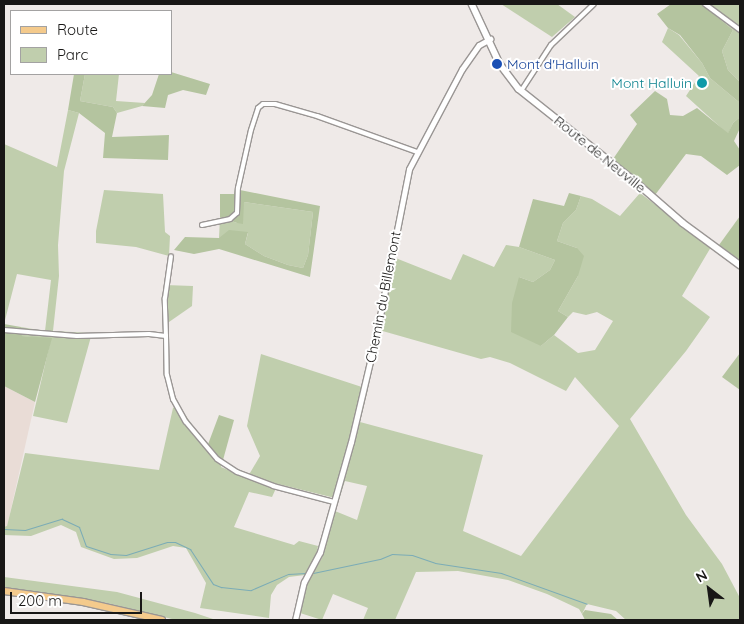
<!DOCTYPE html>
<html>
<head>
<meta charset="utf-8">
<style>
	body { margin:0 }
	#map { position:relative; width:744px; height:624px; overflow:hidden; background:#efeae8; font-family:Quicksand,sans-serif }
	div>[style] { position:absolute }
	.built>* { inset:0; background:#e9dcd6 }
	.green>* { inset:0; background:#c0cead }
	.forest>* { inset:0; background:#b4c49f }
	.stream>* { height:1px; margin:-0.5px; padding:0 0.5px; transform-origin:0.5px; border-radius:0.5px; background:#7bacb6 }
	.roads { filter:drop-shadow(1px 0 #9a9694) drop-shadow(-1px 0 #9a9694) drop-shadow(0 1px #9a9694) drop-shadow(0 -1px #9a9694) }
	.minor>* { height:4px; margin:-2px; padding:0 2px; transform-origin:2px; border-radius:2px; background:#fff }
	.tertiary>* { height:5px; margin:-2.5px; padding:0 2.5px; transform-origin:2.5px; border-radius:2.5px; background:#fff }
	.secondary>* { height:5.5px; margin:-2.75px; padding:0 2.75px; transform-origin:2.75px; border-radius:2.75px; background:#fff }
	.primary>* { height:6px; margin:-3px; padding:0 3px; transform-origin:3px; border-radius:3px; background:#f4ca8c }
	.dots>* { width:14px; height:14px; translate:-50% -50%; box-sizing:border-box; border:2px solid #fff; border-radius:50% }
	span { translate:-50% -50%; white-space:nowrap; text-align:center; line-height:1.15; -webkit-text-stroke:4px #fff; paint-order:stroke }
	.transit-label { font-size:14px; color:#164399 }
	.left { translate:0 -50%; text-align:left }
	.culture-label { font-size:14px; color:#0d838f }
	.right { translate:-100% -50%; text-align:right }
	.street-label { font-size:14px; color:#181716 }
	.frame { position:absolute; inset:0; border:5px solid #181716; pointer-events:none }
	.legend { position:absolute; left:10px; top:10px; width:162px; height:65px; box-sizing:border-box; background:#fff; border:1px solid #a3a2a2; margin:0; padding:6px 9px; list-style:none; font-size:15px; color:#181716 }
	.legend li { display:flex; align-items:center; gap:10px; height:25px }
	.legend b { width:25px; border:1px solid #a3a2a2 }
	.north { position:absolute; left:684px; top:564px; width:50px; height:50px; -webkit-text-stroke:4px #fff; paint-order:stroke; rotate:330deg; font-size:14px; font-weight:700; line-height:20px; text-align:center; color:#181716 }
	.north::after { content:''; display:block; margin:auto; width:18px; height:22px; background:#181716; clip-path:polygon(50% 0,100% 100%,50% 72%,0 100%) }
	.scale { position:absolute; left:10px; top:592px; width:132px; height:22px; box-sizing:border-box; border:2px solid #181716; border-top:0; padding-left:6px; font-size:15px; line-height:18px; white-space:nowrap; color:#181716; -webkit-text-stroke:4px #fff; paint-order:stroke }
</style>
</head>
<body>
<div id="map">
	<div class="built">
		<div style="clip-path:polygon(4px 386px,35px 402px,7px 527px,4px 527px)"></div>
	</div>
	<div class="green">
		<div style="clip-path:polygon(501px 4px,557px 4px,575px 17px,552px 37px)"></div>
		<div style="clip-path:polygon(702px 4px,740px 4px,740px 82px,728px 70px,722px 51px,733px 30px)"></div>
		<div style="clip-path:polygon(668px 28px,679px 35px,702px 63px,710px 78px,740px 103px,740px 117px,733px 123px,728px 134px,686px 96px,699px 76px,662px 42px)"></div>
		<div style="clip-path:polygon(85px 74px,119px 74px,116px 101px,145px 103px,142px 106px,117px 113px,113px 107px,80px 101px)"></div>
		<div style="clip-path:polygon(68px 110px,79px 113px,64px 171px,58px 245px,59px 276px,53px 331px,92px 333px,67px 423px,33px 416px,51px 339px,22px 336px,21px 327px,45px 331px,51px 280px,17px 274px,4px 324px,4px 144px,57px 167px)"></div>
		<div style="clip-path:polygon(104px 190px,163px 194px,165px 232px,170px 236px,169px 256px,136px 247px,96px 243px,96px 231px)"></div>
		<div style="clip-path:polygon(640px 193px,711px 247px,682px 296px,710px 317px,686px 351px,630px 419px,686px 515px,722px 564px,740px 598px,740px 620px,626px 620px,616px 611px,587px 604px,582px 614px,579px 609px,547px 594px,508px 580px,458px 571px,416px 572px,395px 620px,363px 620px,368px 608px,333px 594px,322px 620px,300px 613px,306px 584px,322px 558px,335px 511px,357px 520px,367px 486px,345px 481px,339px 499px,278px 484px,272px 497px,249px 492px,234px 527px,294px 545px,299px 541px,318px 546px,316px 557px,305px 575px,289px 577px,277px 585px,271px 595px,269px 618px,200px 608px,206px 583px,186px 548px,173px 546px,137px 558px,114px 559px,81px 547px,76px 532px,61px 525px,31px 536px,4px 535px,4px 527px,7px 526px,25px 453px,159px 470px,173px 408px,178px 404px,207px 447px,223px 460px,221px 467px,247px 478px,260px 456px,247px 426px,261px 354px,368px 389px,360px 422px,483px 455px,463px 531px,521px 556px,619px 426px,575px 377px,566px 391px,510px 363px,490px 357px,481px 359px,379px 330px,393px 257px,451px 280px,463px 254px,494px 267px,506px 245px,519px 247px,555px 260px,550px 270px,533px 282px,519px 277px,541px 346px,554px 335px,578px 353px,595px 350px,613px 321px,597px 312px,586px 315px,573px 312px,568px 317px,558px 311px,578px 276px,577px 248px,557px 241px,563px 223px,576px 210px,581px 196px,592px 199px,620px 216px)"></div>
		<div style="clip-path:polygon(244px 202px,313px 212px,308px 255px,303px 268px,288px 265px,264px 256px,245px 244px,248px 233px,219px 238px,220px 217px,237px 223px)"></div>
		<div style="clip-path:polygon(165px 285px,193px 286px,192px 306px,169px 322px,164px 322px)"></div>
		<div style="clip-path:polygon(4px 577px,117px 592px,195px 613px,216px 620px,176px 620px,107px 603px,4px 587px)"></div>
	</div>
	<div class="forest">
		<div style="clip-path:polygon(671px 4px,702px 4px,733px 30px,722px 51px,728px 70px,740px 82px,740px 103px,710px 78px,702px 63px,680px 35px,668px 28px,657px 14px)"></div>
		<div style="clip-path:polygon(171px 72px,210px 84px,206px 95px,183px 90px,168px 95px,165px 108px,142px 106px,152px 95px,159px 74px,171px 74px)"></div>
		<div style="clip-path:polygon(74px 74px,85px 74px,80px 101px,113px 107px,117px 113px,112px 137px,169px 135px,168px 160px,103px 158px,105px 133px,79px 113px,68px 110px)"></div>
		<div style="clip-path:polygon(655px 91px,667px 99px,670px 115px,683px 116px,697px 108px,728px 133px,733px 123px,740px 117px,740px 128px,734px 141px,740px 150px,740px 165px,727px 175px,701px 156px,686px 154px,655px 195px,613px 159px,637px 124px,630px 115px)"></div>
		<div style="clip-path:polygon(235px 189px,320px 206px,310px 277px,219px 249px,194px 254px,174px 250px,185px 237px,219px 238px,229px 230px,248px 232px,245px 244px,264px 256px,288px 265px,303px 268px,308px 255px,313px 212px,244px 202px,243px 224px,237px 223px,220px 217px,220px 194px,234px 194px)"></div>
		<div style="clip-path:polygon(569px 193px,581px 196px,576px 210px,563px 223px,557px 241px,577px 248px,584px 256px,578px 276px,558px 311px,568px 317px,554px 335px,541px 346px,511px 332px,512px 303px,519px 277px,533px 282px,550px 270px,555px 260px,519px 247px,533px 199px,564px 206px)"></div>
		<div style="clip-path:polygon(740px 216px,740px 260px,719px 245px)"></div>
		<div style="clip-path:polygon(4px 324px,21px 327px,22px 336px,52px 338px,35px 402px,4px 386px)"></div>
		<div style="clip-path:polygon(740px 353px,740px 390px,722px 377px)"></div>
		<div style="clip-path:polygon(219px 415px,234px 420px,223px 460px,207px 447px)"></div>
		<div style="clip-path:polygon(585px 610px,611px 614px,618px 620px,585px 620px,582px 614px)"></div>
	</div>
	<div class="stream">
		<div style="left:4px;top:529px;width:21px;rotate:3deg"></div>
		<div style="left:25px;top:530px;width:39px;rotate:-17deg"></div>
		<div style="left:62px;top:519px;width:19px;rotate:25deg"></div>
		<div style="left:79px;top:527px;width:20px;rotate:70deg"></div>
		<div style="left:86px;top:546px;width:25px;rotate:18deg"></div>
		<div style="left:110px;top:554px;width:16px;rotate:4deg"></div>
		<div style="left:126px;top:555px;width:43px;rotate:-17.6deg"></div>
		<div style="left:167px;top:542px;width:8px"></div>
		<div style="left:175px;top:542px;width:17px;rotate:25deg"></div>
		<div style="left:190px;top:549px;width:42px;rotate:56.7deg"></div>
		<div style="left:213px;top:584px;width:9px;rotate:21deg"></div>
		<div style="left:221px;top:587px;width:30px;rotate:6deg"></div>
		<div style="left:251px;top:590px;width:40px;rotate:-23.4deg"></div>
		<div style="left:288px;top:574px;width:18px;rotate:-3deg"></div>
		<div style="left:313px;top:573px;width:68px;rotate:-11.8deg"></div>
		<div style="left:380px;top:559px;width:13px;rotate:-23deg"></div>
		<div style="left:392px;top:554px;width:20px;rotate:3deg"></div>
		<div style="left:412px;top:555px;width:24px;rotate:19deg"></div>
		<div style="left:435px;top:563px;width:67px;rotate:8.6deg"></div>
		<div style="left:501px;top:573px;width:91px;rotate:19.8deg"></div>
	</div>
	<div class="roads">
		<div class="minor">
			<div style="left:705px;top:4px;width:44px;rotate:36.6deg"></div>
			<div style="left:521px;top:91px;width:55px;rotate:-56.9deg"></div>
			<div style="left:551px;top:45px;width:59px;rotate:-43.6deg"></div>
			<div style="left:202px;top:225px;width:29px;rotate:-12deg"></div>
			<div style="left:230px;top:219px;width:9px;rotate:-41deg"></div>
			<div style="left:237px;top:213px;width:25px;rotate:-88deg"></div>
			<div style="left:238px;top:188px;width:59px;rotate:-77.4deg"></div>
			<div style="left:251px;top:130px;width:23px;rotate:-72deg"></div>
			<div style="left:258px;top:108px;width:6px;rotate:-39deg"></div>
			<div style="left:263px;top:104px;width:12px"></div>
			<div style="left:275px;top:104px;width:44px;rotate:15.9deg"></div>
			<div style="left:317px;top:116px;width:106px;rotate:19.8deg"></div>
			<div style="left:4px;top:330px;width:73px;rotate:4.7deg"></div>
			<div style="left:77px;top:336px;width:72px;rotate:-1.6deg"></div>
			<div style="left:149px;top:334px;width:17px;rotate:7deg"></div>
			<div style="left:166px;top:336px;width:39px;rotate:89deg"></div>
			<div style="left:167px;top:375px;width:25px;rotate:76deg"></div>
			<div style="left:173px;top:399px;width:26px;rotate:61deg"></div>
			<div style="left:186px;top:422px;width:48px;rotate:50deg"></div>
			<div style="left:217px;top:459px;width:24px;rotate:33deg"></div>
			<div style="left:237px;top:472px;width:39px;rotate:21deg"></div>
			<div style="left:273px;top:486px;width:63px;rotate:14.7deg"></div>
			<div style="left:166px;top:336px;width:38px;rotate:-92deg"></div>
			<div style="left:165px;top:298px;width:42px;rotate:-81.9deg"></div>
		</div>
		<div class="tertiary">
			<div style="left:295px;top:620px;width:39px;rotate:-77deg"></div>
			<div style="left:304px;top:582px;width:34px;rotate:-62deg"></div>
			<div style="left:320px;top:552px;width:114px;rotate:-74.3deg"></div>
			<div style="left:351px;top:442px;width:109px;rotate:-76.7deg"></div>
			<div style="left:376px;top:336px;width:170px;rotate:-78.8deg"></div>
			<div style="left:409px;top:169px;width:113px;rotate:-62.1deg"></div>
			<div style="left:462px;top:69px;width:29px;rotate:-55deg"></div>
			<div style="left:479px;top:45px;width:13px;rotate:-29deg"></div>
		</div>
		<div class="secondary">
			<div style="left:472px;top:4px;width:66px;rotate:65deg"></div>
			<div style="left:500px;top:64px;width:31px;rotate:53deg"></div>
			<div style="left:519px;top:89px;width:149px;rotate:38.5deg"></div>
			<div style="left:636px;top:182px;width:62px;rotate:41.1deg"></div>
			<div style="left:683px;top:223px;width:71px;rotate:36.4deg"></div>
		</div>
		<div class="primary">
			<div style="left:4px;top:591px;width:80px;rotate:7.9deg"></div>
			<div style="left:83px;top:602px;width:81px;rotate:12.8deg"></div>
		</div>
	</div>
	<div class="dots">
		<div style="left:497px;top:64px;background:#1a4fb4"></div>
		<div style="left:702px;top:83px;background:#0f9aa8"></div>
	</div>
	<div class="transit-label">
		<span class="left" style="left:507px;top:64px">Mont d'Halluin</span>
	</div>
	<div class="culture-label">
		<span class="right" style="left:692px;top:83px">Mont Halluin</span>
	</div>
	<div class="street-label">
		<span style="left:600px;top:154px;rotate:39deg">Route de Neuville</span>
		<span style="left:383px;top:297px;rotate:-79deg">Chemin du Billemont</span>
	</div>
	<div class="frame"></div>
	<ul class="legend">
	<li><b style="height:6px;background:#f4ca8c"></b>Route</li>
	<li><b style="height:14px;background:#c0cead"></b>Parc</li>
	</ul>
	<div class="north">N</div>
	<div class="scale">200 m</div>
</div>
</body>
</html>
